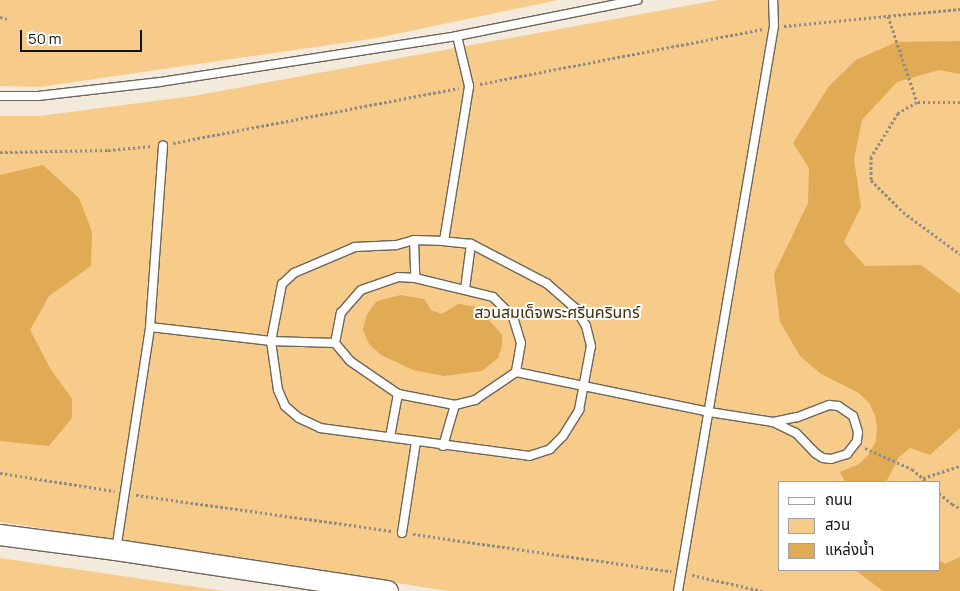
<!DOCTYPE html>
<html>
<head>
<meta charset="utf-8">
<style>
	body { margin:0 }
	#map { position:relative; width:960px; height:591px; overflow:hidden; background:#f3eadc; font-family:Manrope,"Noto Sans Thai",sans-serif }
	div>[style] { position:absolute }
	.green>* { inset:0; background:#f7cb8a }
	.water>* { inset:0; background:#e1aa54 }
	.path>* { height:3px; margin-top:-1.5px; transform-origin:0; background:repeating-linear-gradient(90deg,#928b82 0 2.5px,transparent 0 5px) }
	.roads { filter:drop-shadow(1px 0 #6d6559) drop-shadow(-1px 0 #6d6559) drop-shadow(0 1px #6d6559) drop-shadow(0 -1px #6d6559) }
	.service>* { height:8px; margin:-4px; padding:0 4px; transform-origin:4px; border-radius:4px; background:#fff }
	.tertiary>* { height:20px; margin:-10px; padding:0 10px; transform-origin:10px; border-radius:10px; background:#fff }
	span { translate:-50% -50%; white-space:nowrap; text-align:center; line-height:1.15; -webkit-text-stroke:4px #fff; paint-order:stroke }
	.park-label { font-size:16px; color:#432d06 }
	.legend { position:absolute; left:778px; top:481px; width:162px; height:90px; box-sizing:border-box; background:#fff; border:1px solid #a1a09e; margin:0; padding:6px 9px; list-style:none; font-size:15px; color:#14110d }
	.legend li { display:flex; align-items:center; gap:10px; height:25px }
	.legend b { width:25px; border:1px solid #a1a09e }
	.scale { position:absolute; left:20px; top:30px; width:122px; height:22px; box-sizing:border-box; border:2px solid #14110d; border-top:0; padding-left:6px; font-size:15px; line-height:18px; white-space:nowrap; color:#14110d; -webkit-text-stroke:4px #fff; paint-order:stroke }
</style>
</head>
<body>
<div id="map">
	<div class="green">
		<div style="clip-path:polygon(0 0,558px 0,377px 38px,40px 87px,0 86px)"></div>
		<div style="clip-path:polygon(evenodd,718px 0,960px 0,960px 591px,448px 591px,0 522px,0 116px,39px 116px,193px 96px,718px 0,779px 482px,939px 482px,939px 570px,779px 570px,779px 482px)"></div>
		<div style="clip-path:polygon(0 558px,224px 591px,0 591px)"></div>
	</div>
	<div class="water">
		<div style="clip-path:polygon(960px 41px,960px 74px,939px 70px,897px 82px,862px 120px,854px 159px,861px 207px,844px 242px,865px 266px,921px 265px,960px 294px,960px 428px,930px 455px,910px 448px,899px 457px,886px 482px,845px 482px,840px 472px,859px 464px,869px 454px,876px 441px,877px 428px,875px 415px,869px 403px,859px 393px,821px 374px,800px 356px,780px 322px,774px 274px,808px 203px,809px 168px,793px 143px,829px 86px,856px 60px,896px 42px)"></div>
		<div style="clip-path:polygon(43px 165px,79px 198px,92px 232px,91px 266px,49px 296px,30px 330px,50px 368px,72px 399px,72px 418px,49px 446px,0 441px,0 175px)"></div>
		<div style="clip-path:polygon(401px 295px,424px 299px,431px 310px,442px 314px,458px 304px,478px 307px,502px 335px,502px 346px,498px 358px,482px 371px,444px 376px,413px 370px,381px 355px,369px 344px,363px 330px,367px 314px,377px 301px)"></div>
		<div style="clip-path:polygon(960px 557px,960px 591px,883px 591px,855px 570px,939px 570px,939px 560px,945px 564px)"></div>
	</div>
	<div class="path">
		<div style="left:888px;top:16px;width:91px;rotate:71.4deg"></div>
		<div style="left:0;top:17px;width:7px;rotate:16deg"></div>
		<div style="left:784px;top:26px;width:177px;rotate:-5.5deg"></div>
		<div style="left:480px;top:84px;width:288px;rotate:-11deg"></div>
		<div style="left:960px;top:102px;width:43px;rotate:180deg"></div>
		<div style="left:917px;top:102px;width:22px;rotate:150deg"></div>
		<div style="left:898px;top:113px;width:52px;rotate:121.5deg"></div>
		<div style="left:871px;top:157px;width:23px;rotate:90deg"></div>
		<div style="left:871px;top:180px;width:45px;rotate:45deg"></div>
		<div style="left:903px;top:212px;width:71px;rotate:36.4deg"></div>
		<div style="left:173px;top:143px;width:291px;rotate:-10.9deg"></div>
		<div style="left:0;top:152px;width:108px;rotate:-1.1deg"></div>
		<div style="left:108px;top:150px;width:44px;rotate:-5.2deg"></div>
		<div style="left:865px;top:448px;width:51px;rotate:24.1deg"></div>
		<div style="left:912px;top:469px;width:20px;rotate:41deg"></div>
		<div style="left:0;top:473px;width:116px;rotate:8.9deg"></div>
		<div style="left:923px;top:478px;width:39px;rotate:-18deg"></div>
		<div style="left:939px;top:493px;width:17px;rotate:40deg"></div>
		<div style="left:952px;top:504px;width:9px;rotate:27deg"></div>
		<div style="left:136px;top:495px;width:259px;rotate:8deg"></div>
		<div style="left:413px;top:534px;width:261px;rotate:8.2deg"></div>
		<div style="left:692px;top:575px;width:72px;rotate:12.9deg"></div>
	</div>
	<div class="roads">
		<div class="service">
			<div style="left:0;top:96px;width:38px"></div>
			<div style="left:38px;top:96px;width:123px;rotate:-6.5deg"></div>
			<div style="left:160px;top:82px;width:301px;rotate:-8.8deg"></div>
			<div style="left:457px;top:36px;width:184px;rotate:-11.3deg"></div>
			<div style="left:414px;top:240px;width:38px;rotate:88deg"></div>
			<div style="left:444px;top:241px;width:157px;rotate:-80.8deg"></div>
			<div style="left:469px;top:86px;width:51px;rotate:-103.5deg"></div>
			<div style="left:465px;top:289px;width:45px;rotate:-82.4deg"></div>
			<div style="left:471px;top:244px;width:27px;rotate:-174deg"></div>
			<div style="left:444px;top:241px;width:30px;rotate:-178deg"></div>
			<div style="left:414px;top:240px;width:19px;rotate:164deg"></div>
			<div style="left:396px;top:245px;width:41px;rotate:177.2deg"></div>
			<div style="left:355px;top:247px;width:66px;rotate:156.9deg"></div>
			<div style="left:294px;top:273px;width:16px;rotate:137deg"></div>
			<div style="left:282px;top:284px;width:58px;rotate:100.9deg"></div>
			<div style="left:271px;top:341px;width:49px;rotate:81.9deg"></div>
			<div style="left:278px;top:390px;width:17px;rotate:66deg"></div>
			<div style="left:285px;top:406px;width:18px;rotate:41deg"></div>
			<div style="left:299px;top:418px;width:23px;rotate:25deg"></div>
			<div style="left:320px;top:428px;width:211px;rotate:7.6deg"></div>
			<div style="left:529px;top:456px;width:22px;rotate:-18deg"></div>
			<div style="left:550px;top:449px;width:18px;rotate:-45deg"></div>
			<div style="left:563px;top:436px;width:31px;rotate:-58deg"></div>
			<div style="left:579px;top:410px;width:65px;rotate:-79.4deg"></div>
			<div style="left:591px;top:346px;width:21px;rotate:-104deg"></div>
			<div style="left:586px;top:326px;width:21px;rotate:-121deg"></div>
			<div style="left:575px;top:308px;width:38px;rotate:-139deg"></div>
			<div style="left:546px;top:283px;width:85px;rotate:-152.5deg"></div>
			<div style="left:150px;top:327px;width:122px;rotate:6.6deg"></div>
			<div style="left:271px;top:341px;width:64px;rotate:1.8deg"></div>
			<div style="left:335px;top:343px;width:23px;rotate:50deg"></div>
			<div style="left:350px;top:361px;width:58px;rotate:34.5deg"></div>
			<div style="left:398px;top:394px;width:58px;rotate:10.9deg"></div>
			<div style="left:455px;top:405px;width:21px;rotate:-14deg"></div>
			<div style="left:475px;top:400px;width:50px;rotate:-34.3deg"></div>
			<div style="left:516px;top:372px;width:197px;rotate:11.7deg"></div>
			<div style="left:709px;top:412px;width:65px;rotate:8.9deg"></div>
			<div style="left:773px;top:422px;width:25px;rotate:26deg"></div>
			<div style="left:796px;top:433px;width:28px;rotate:46deg"></div>
			<div style="left:815px;top:453px;width:9px;rotate:32deg"></div>
			<div style="left:823px;top:458px;width:8px;rotate:7deg"></div>
			<div style="left:831px;top:459px;width:17px;rotate:-17deg"></div>
			<div style="left:847px;top:454px;width:16px;rotate:-52deg"></div>
			<div style="left:857px;top:441px;width:9px;rotate:-84deg"></div>
			<div style="left:858px;top:432px;width:17px;rotate:-107deg"></div>
			<div style="left:853px;top:416px;width:18px;rotate:-146deg"></div>
			<div style="left:838px;top:406px;width:9px;rotate:-174deg"></div>
			<div style="left:829px;top:405px;width:34px;rotate:159deg"></div>
			<div style="left:797px;top:417px;width:25px;rotate:168deg"></div>
			<div style="left:335px;top:343px;width:31px;rotate:-79deg"></div>
			<div style="left:341px;top:313px;width:30px;rotate:-49deg"></div>
			<div style="left:361px;top:290px;width:39px;rotate:-19deg"></div>
			<div style="left:398px;top:277px;width:17px;rotate:3deg"></div>
			<div style="left:415px;top:278px;width:80px;rotate:13.7deg"></div>
			<div style="left:493px;top:297px;width:28px;rotate:45deg"></div>
			<div style="left:513px;top:317px;width:27px;rotate:73deg"></div>
			<div style="left:521px;top:343px;width:29px;rotate:100deg"></div>
			<div style="left:390px;top:437px;width:44px;rotate:-79.5deg"></div>
			<div style="left:443px;top:446px;width:43px;rotate:-73.7deg"></div>
			<div style="left:402px;top:533px;width:93px;rotate:-81.3deg"></div>
			<div style="left:116px;top:550px;width:226px;rotate:-81.3deg"></div>
			<div style="left:150px;top:327px;width:182px;rotate:-85.9deg"></div>
			<div style="left:678px;top:591px;width:573px;rotate:-80.36deg"></div>
			<div style="left:774px;top:26px;width:26px;rotate:-92deg"></div>
		</div>
		<div class="tertiary">
			<div style="left:0;top:535px;width:117px;rotate:7.4deg"></div>
			<div style="left:116px;top:550px;width:275px;rotate:8.6deg"></div>
		</div>
	</div>
	<div class="park-label">
		<span style="left:557px;top:312px">สวนสมเด็จพระศรีนครินทร์</span>
	</div>
	<ul class="legend">
	<li><b style="height:6px;background:#fff"></b>ถนน</li>
	<li><b style="height:14px;background:#f7cb8a"></b>สวน</li>
	<li><b style="height:14px;background:#e1aa54"></b>แหล่งน้ำ</li>
	</ul>
	<div class="scale">50 m</div>
</div>
</body>
</html>
